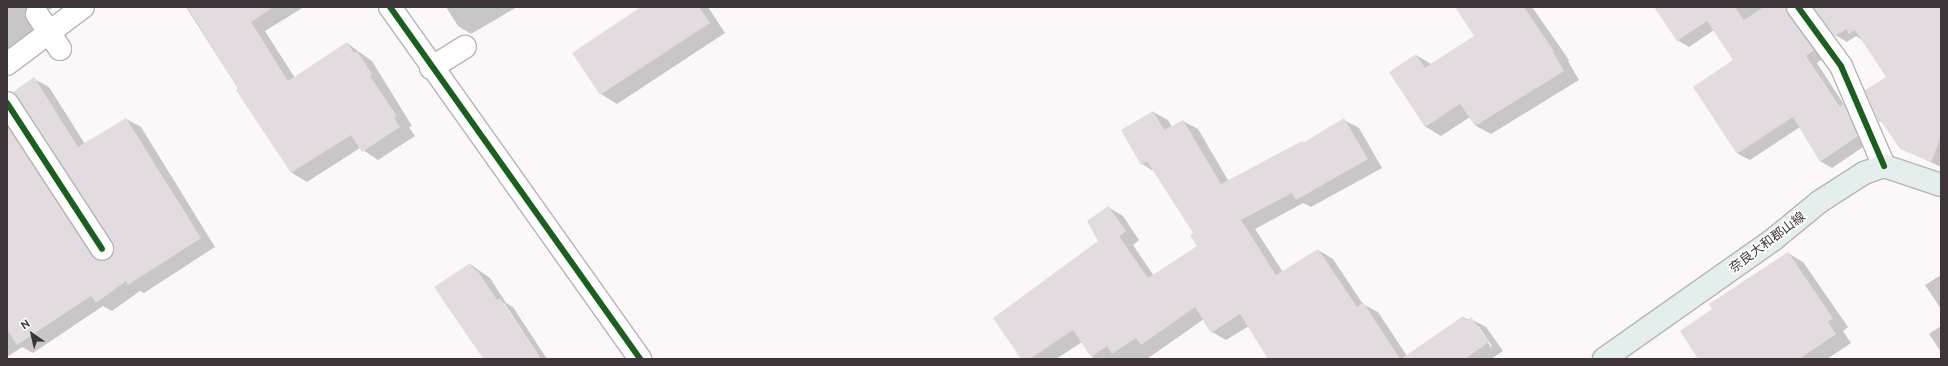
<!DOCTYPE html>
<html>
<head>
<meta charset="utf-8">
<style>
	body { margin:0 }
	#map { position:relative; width:1948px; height:366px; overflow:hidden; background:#fcf8fa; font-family:Ubuntu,"Noto Sans JP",sans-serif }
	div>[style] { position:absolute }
	.shadow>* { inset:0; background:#0003 }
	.building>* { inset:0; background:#e2dce0 }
	.roads { filter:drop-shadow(1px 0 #b8b3b6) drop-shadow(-1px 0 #b8b3b6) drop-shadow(0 1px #b8b3b6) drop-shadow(0 -1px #b8b3b6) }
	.minor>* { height:22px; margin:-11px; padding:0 11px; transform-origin:11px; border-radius:11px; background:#fffefe }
	.major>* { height:22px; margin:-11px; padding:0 11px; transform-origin:11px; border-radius:11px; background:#e4eeec }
	.cycleway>* { height:6px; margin:-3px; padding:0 3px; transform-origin:3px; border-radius:3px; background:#1b5e20 }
	span { translate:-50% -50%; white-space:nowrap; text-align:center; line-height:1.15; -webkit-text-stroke:3.5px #fff; paint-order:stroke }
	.street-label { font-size:13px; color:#3d353a }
	.frame { position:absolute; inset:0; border:8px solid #3d353a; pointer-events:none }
	.north { position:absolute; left:12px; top:314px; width:40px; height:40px; -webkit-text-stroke:3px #fff; paint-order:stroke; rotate:326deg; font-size:11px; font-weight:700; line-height:16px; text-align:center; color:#3d353a }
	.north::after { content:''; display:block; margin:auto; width:14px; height:18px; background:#3d353a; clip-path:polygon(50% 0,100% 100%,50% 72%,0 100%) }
</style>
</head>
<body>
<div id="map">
	<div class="shadow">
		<div style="clip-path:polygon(7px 7px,56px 7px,44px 11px,31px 25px,36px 33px,7px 52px)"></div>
		<div style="clip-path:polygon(186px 7px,304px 7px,265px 31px,295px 78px,347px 43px,372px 61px,412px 126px,409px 127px,415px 136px,378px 160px,360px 148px,307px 182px,292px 173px)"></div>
		<div style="clip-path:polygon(446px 7px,517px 7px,471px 34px,458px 26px)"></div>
		<div style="clip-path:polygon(643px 7px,708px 7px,725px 33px,617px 104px,601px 94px)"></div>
		<div style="clip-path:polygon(1456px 7px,1532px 7px,1569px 60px,1568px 61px,1579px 80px,1491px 134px,1476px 126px,1470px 117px,1441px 136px,1426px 127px,1390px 73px,1416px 55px,1431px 64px,1475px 36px)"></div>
		<div style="clip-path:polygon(1656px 7px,1800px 7px,1825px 57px,1817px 63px,1869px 143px,1832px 168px,1820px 161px,1800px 127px,1750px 160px,1738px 154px,1735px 61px,1714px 30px,1689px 47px,1677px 40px)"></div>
		<div style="clip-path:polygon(1815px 7px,1941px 7px,1941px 167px,1901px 148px,1885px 124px,1880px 121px,1887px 77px,1862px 40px,1856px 36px,1847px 42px,1835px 35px)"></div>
		<div style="clip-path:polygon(34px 79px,49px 87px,85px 144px,126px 119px,141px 127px,215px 247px,144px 293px,140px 291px,112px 311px,103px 306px,33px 353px,22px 347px,7px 357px,7px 112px,104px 262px,110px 260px,116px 249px)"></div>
		<div style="clip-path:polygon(evenodd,1153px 112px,1168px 120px,1172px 127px,1183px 121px,1198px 129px,1229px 182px,1302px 142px,1305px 143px,1344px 120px,1359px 128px,1382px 168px,1311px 207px,1303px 203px,1255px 229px,1283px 272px,1318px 250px,1333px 259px,1363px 304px,1378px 312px,1407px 356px,1463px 317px,1469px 320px,1471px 319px,1486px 327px,1503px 351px,1491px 359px,1269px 359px,1249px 326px,1226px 340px,1212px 332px,1204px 319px,1147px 359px,1094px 359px,1082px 342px,1056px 359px,1022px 359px,1100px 242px,1108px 207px,1123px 216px,1139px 240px,1133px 245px,1154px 276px,1198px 247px,1195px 233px,1155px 172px,1142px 164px,1153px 112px,1477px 327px,1479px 327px,1492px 346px,1491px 347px,1477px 327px)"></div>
		<div style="clip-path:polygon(1788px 253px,1803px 262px,1848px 327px,1843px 331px,1851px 343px,1827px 359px,1700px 359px,1714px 310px)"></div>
		<div style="clip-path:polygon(470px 264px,490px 278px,506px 303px,513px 307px,547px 359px,541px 359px,504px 303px,502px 303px,539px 359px,484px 359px)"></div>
		<div style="clip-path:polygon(1941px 275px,1941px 309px,1925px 285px)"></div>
		<div style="clip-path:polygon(1941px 326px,1941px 352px,1929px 334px)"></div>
	</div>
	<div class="building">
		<div style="clip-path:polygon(187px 7px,274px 7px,251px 22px,288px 81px,347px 42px,354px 53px,357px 51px,372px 74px,370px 76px,397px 116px,394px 118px,400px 127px,362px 152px,351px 135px,291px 173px,236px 90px,238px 88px)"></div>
		<div style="clip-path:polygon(641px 7px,699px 7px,710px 23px,600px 95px,572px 53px)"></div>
		<div style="clip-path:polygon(1455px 7px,1524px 7px,1554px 51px,1553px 52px,1564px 71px,1475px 126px,1460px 104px,1425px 127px,1389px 72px,1416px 54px,1425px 68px,1474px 36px)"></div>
		<div style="clip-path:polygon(1654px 7px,1735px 7px,1744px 20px,1764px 7px,1786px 7px,1788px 14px,1814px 50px,1806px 56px,1840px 107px,1844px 104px,1858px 136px,1820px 162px,1793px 117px,1737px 154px,1693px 87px,1733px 60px,1707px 21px,1677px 41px)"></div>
		<div style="clip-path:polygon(1813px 7px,1941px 7px,1941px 137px,1931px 162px,1900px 149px,1881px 121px,1879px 122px,1865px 90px,1886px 77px,1855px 30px,1849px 34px,1846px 29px,1835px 36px)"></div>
		<div style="clip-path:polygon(34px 77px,78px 147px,126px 118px,201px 238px,128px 285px,126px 281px,96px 303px,91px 296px,17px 345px,7px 330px,7px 126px,92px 256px,103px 261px,113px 255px,114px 249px,13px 92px)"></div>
		<div style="clip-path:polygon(1153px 111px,1164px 130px,1183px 120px,1221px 184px,1302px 141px,1303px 143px,1344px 118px,1368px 159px,1296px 200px,1292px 193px,1241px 220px,1276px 275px,1318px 249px,1357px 307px,1363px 302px,1400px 359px,1268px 359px,1240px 314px,1211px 333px,1195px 307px,1141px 345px,1136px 338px,1112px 354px,1107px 346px,1091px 357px,1073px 330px,1030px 359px,1021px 359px,993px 318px,1098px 241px,1087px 221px,1108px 206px,1126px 231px,1119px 236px,1148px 278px,1197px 246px,1190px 236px,1193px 233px,1147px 161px,1141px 165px,1121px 130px)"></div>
		<div style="clip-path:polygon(1788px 252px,1833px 318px,1828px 322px,1836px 334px,1799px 359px,1698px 359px,1680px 331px,1712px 309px,1709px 304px)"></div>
		<div style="clip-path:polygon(470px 263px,475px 271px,477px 270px,497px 300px,500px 298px,541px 359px,484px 359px,475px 347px,434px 287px)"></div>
		<div style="clip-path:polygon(1463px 316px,1466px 321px,1471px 317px,1489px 342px,1465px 359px,1401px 359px)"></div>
	</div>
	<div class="roads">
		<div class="minor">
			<div style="left:390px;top:7px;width:432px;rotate:54.6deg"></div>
			<div style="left:1798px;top:7px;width:73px;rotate:53.9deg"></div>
			<div style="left:1841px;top:66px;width:109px;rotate:66.7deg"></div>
			<div style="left:37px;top:14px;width:42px;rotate:56.7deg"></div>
			<div style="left:7px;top:64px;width:95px;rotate:-36.9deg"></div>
			<div style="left:431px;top:68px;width:40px;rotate:-32deg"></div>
			<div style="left:7px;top:103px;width:174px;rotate:56.9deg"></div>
		</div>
		<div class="major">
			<div style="left:1604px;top:359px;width:208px;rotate:-35.2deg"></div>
			<div style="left:1774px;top:239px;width:58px;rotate:-39.4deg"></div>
			<div style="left:1819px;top:202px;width:54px;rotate:-32.8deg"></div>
			<div style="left:1864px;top:173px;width:21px;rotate:-19deg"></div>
			<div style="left:1884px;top:166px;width:60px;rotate:18.4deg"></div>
		</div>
	</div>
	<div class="cycleway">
		<div style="left:390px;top:7px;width:432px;rotate:54.6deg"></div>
		<div style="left:1798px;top:7px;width:73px;rotate:53.9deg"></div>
		<div style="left:1841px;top:66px;width:109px;rotate:66.7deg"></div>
		<div style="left:7px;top:103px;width:174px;rotate:56.9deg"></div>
	</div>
	<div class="street-label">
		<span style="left:1767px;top:242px;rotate:-37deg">奈良大和郡山線</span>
	</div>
	<div class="frame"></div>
	<div class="north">N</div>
</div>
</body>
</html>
